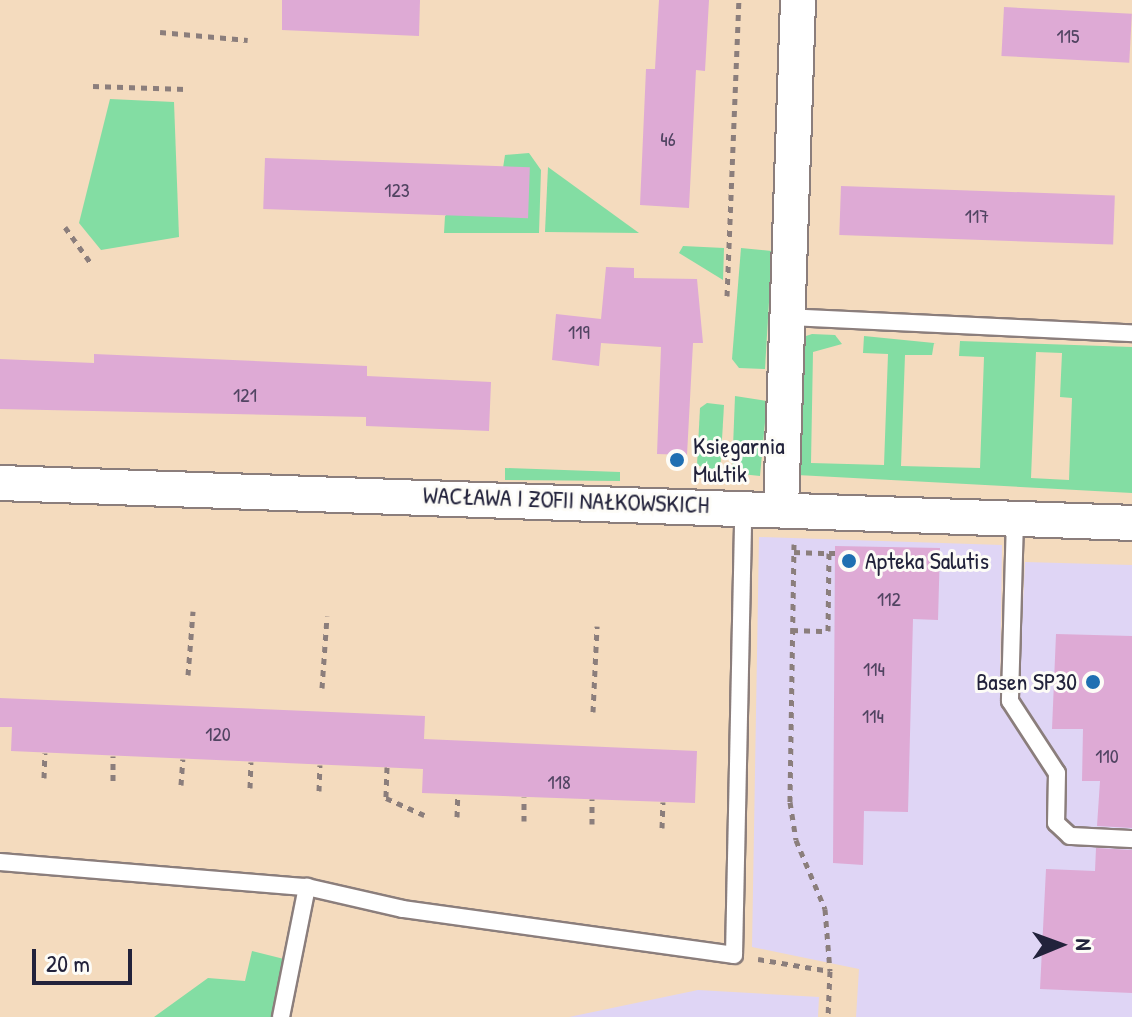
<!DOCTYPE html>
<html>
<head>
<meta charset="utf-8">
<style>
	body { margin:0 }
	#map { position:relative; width:1132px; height:1017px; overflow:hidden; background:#f4dbbe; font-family:"Patrick Hand",sans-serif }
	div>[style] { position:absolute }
	.built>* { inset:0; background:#dfd5f5 }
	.green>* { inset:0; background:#83dda3 }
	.building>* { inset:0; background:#deaad5; transform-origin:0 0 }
	.path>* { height:5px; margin-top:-2.5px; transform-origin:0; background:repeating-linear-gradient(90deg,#8b7e7c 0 6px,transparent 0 12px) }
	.roads { filter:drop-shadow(2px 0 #8b7e7c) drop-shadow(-2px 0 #8b7e7c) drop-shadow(0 2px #8b7e7c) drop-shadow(0 -2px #8b7e7c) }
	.lane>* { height:16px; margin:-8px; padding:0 8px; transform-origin:8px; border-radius:8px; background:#fff }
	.street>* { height:34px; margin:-17px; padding:0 17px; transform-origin:17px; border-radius:17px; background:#fff }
	.dots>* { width:22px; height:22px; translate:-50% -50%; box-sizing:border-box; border:4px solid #fdfcf7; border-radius:50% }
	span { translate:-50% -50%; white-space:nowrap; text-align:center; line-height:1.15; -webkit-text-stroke:6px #fdfcf7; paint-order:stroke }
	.number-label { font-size:20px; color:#514462 }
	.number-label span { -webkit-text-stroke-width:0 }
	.poi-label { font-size:24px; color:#22223b }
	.left { translate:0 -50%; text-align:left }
	.right { translate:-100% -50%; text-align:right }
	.street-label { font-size:24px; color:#22223b }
	.north { position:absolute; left:1020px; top:905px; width:80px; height:80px; -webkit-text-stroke:6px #fdfcf7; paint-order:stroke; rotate:89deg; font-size:22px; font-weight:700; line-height:32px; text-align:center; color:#22223b }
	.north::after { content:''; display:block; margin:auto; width:28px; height:36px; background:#22223b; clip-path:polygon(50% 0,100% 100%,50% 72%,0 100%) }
	.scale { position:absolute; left:32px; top:949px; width:100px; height:36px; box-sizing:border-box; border:4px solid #22223b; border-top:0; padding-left:10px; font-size:24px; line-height:28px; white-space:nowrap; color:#22223b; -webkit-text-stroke:6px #fdfcf7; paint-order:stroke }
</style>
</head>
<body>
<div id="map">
	<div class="built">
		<div style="clip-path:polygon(759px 537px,1002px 545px,1000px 686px,1019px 686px,1025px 562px,1132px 565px,1132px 1017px,856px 1017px,859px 969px,752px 947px)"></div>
		<div style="clip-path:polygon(698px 990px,819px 997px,818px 1017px,569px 1017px)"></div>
	</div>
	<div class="green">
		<div style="clip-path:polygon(110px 99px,174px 102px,179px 237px,101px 250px,79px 223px)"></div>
		<div style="clip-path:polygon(529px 153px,541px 170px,539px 233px,444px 233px,445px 216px,503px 168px,505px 155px)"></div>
		<div style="clip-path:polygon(548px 167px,639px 233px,545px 232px)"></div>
		<div style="clip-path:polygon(683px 246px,724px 248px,723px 280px,679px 253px)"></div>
		<div style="clip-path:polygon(741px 248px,772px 251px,765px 369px,739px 368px,732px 359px)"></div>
		<div style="clip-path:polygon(evenodd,812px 334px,835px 335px,842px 344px,813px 352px,811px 463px,884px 465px,888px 354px,863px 353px,864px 336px,934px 343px,932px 355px,905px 355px,901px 466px,980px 468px,984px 357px,959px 356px,960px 341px,1132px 347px,1132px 493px,797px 475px,803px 337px,812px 334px,1036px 352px,1062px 353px,1060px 397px,1072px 398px,1069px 480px,1031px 478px,1036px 352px)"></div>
		<div style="clip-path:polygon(735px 396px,767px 401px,760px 476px,732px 473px)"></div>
		<div style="clip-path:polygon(707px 403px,724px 405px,720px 474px,697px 465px,700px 408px)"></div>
		<div style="clip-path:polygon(505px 468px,620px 472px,620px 481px,505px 480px)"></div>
		<div style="clip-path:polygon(252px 951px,292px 961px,281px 1017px,154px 1017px,208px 978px,245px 981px)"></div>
	</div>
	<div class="building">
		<div style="clip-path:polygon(282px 0,420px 0,419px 36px,282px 30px)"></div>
		<div style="clip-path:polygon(659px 0,709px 0,705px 71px,696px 70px,689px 208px,640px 205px,646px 69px,655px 69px)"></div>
		<div style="left:1004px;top:7px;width:128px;height:49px;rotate:3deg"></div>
		<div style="left:265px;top:158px;width:265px;height:51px;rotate:2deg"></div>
		<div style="left:841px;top:186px;width:274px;height:49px;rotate:2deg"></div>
		<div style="clip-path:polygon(606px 267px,634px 268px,634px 278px,697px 279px,703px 343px,693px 343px,687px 455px,657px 454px,661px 347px,601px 343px,599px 366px,552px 360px,556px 314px,601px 319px)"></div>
		<div style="clip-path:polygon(94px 354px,367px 366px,367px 376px,491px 382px,489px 431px,366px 426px,366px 417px,0 409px,0 359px,94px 363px)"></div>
		<div style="clip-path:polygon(835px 546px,940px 548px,938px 620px,913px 619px,908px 812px,864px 811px,863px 865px,833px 863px)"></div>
		<div style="clip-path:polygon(1056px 634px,1132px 636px,1132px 828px,1097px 826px,1100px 781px,1082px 781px,1083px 729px,1052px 729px)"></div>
		<div style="clip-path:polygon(0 698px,425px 716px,424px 739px,697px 751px,695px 803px,422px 793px,423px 769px,11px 751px,12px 727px,0 727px)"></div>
		<div style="clip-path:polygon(1096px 848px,1132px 850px,1132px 993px,1040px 989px,1046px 869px,1095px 871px)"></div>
	</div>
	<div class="path">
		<div style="left:160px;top:32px;width:88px;rotate:5.2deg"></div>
		<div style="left:93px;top:86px;width:93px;rotate:1.8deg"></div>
		<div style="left:65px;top:227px;width:43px;rotate:54.5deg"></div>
		<div style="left:727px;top:296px;width:296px;rotate:-87.7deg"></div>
		<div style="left:794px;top:544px;width:258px;rotate:90.9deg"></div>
		<div style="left:790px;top:802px;width:38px;rotate:81deg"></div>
		<div style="left:796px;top:840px;width:75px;rotate:67.2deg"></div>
		<div style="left:825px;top:909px;width:62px;rotate:85.4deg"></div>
		<div style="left:794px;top:552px;width:35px;rotate:2deg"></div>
		<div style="left:792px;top:630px;width:36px;rotate:2deg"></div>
		<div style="left:828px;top:631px;width:78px;rotate:-89.3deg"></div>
		<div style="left:829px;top:553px;width:6px"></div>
		<div style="left:188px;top:675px;width:64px;rotate:-85.5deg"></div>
		<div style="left:322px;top:688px;width:72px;rotate:-86deg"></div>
		<div style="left:593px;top:712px;width:86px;rotate:-87.3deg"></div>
		<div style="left:387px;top:767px;width:31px;rotate:92deg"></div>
		<div style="left:386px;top:798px;width:42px;rotate:24.1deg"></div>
		<div style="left:44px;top:778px;width:25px;rotate:-88deg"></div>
		<div style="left:113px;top:781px;width:25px;rotate:-90deg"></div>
		<div style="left:181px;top:785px;width:26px;rotate:-86deg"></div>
		<div style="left:250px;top:788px;width:26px;rotate:-88deg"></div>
		<div style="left:319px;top:791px;width:26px;rotate:-88deg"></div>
		<div style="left:457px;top:817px;width:23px;rotate:-88deg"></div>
		<div style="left:524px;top:821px;width:24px;rotate:-90deg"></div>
		<div style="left:592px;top:824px;width:25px;rotate:-90deg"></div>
		<div style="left:662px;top:828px;width:26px;rotate:-88deg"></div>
		<div style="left:758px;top:959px;width:73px;rotate:9.5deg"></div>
		<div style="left:830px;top:971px;width:46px;rotate:92.5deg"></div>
	</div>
	<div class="roads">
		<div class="lane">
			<div style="left:787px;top:317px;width:345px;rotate:2.7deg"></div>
			<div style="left:1015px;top:519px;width:182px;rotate:91.6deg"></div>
			<div style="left:1010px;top:701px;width:86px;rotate:56.9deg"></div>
			<div style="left:1057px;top:773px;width:50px;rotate:91.1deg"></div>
			<div style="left:1056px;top:823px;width:19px;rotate:43deg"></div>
			<div style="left:1070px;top:836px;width:62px;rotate:2.8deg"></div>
			<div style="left:0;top:862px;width:308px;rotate:4.7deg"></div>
			<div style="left:307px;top:887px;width:98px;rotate:12.9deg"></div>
			<div style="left:403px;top:909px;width:334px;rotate:7.9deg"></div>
			<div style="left:734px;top:955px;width:448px;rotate:-88.8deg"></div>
			<div style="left:281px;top:1017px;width:133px;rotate:-78.7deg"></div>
		</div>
		<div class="street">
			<div style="left:0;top:483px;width:1133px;rotate:2.02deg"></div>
			<div style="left:781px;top:508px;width:508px;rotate:-88.08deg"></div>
		</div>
	</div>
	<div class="dots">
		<div style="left:677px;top:460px;background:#1f6fb2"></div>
		<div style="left:849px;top:561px;background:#1f6fb2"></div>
		<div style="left:1093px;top:682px;background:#1f6fb2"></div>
	</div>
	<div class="number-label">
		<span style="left:1068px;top:35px">115</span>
		<span style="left:668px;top:138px">46</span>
		<span style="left:397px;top:189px">123</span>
		<span style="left:977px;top:215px">117</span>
		<span style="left:579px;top:331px">119</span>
		<span style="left:245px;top:394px">121</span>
		<span style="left:889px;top:598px">112</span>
		<span style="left:874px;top:668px">114</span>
		<span style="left:873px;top:715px">114</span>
		<span style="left:218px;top:733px">120</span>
		<span style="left:1107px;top:755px">110</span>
		<span style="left:559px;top:781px">118</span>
	</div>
	<div class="poi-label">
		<span class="left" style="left:693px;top:460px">Księgarnia<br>Multik</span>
		<span class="left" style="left:865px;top:561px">Apteka Salutis</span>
		<span class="right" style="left:1077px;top:682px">Basen SP30</span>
	</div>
	<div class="street-label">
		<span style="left:566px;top:500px;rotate:2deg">WACŁAWA I ZOFII NAŁKOWSKICH</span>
	</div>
	<div class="north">N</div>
	<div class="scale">20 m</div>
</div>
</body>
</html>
